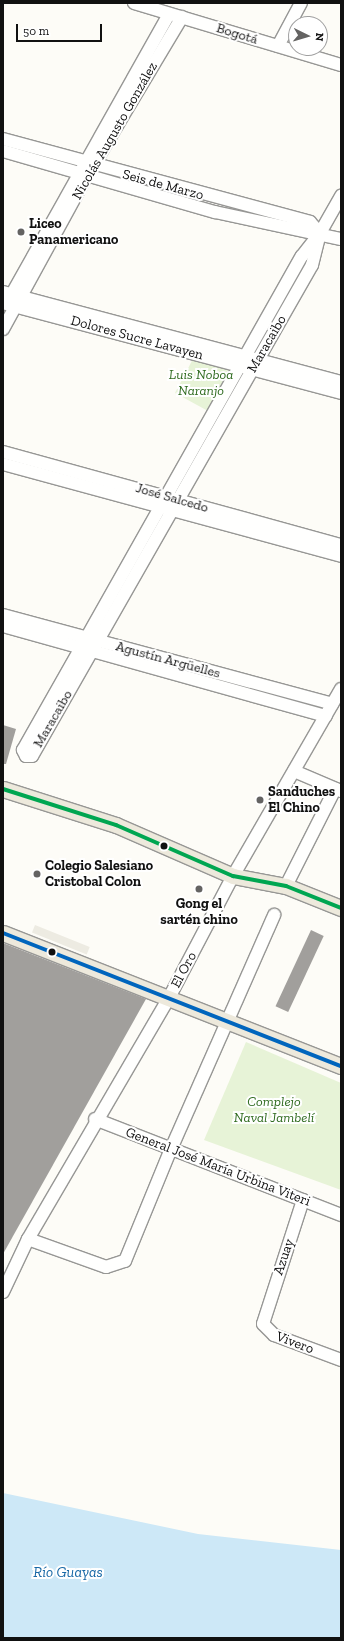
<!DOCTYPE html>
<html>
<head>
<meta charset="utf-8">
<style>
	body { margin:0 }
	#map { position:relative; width:344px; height:1641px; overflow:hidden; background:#fdfcf7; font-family:"Zilla Slab",serif }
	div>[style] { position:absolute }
	.green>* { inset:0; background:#e7f3d7 }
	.plaza>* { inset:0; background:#edebe2; transform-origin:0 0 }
	.water>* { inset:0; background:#cde8f7 }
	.building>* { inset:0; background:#a19f9c; transform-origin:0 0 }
	.roads { filter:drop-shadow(1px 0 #979795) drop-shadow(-1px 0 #979795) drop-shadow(0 1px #979795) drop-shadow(0 -1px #979795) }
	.minor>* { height:12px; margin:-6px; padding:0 6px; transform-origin:6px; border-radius:6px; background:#fffffe }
	.major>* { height:15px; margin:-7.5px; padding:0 7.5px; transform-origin:7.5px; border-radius:7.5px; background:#ede9dc }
	.bus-1>* { height:4px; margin:-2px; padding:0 2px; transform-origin:2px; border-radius:2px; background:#00a651 }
	.bus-2>* { height:4px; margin:-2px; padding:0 2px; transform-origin:2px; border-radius:2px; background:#0065bd }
	.dots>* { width:11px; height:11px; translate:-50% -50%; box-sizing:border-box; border:2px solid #fff; border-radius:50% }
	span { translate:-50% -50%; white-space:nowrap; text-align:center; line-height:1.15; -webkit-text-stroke:4px #fff; paint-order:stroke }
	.street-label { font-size:14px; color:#111 }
	.poi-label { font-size:14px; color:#111; font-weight:700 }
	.left { translate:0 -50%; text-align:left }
	.park-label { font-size:14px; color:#2f6b1f; font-style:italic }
	.water-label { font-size:15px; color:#1768a6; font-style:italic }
	.frame { position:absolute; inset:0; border:4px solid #111; pointer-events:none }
	.north { position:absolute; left:288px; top:16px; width:40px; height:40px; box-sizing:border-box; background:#fff; border:1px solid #a0a0a0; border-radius:50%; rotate:95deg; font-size:11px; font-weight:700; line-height:16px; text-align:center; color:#111 }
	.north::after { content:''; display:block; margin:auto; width:14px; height:18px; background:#646362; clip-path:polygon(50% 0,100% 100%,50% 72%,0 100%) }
	.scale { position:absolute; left:16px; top:24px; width:86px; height:18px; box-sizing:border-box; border:2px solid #111; border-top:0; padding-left:5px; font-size:12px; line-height:14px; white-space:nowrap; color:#111; -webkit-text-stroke:3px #fff; paint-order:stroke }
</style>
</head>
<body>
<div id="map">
	<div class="green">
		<div style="clip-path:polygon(194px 357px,229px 369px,208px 411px,175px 393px)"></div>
		<div style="clip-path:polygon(246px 1042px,341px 1083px,341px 1190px,204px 1140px)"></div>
	</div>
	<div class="plaza">
		<div style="left:35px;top:925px;width:59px;height:8px;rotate:22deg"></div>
	</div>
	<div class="water">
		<div style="clip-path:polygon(3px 1493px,198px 1534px,341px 1550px,341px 1638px,3px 1638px)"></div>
	</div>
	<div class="building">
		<div style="clip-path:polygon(3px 725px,16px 729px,6px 764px,3px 764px)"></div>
		<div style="left:311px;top:930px;width:14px;height:84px;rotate:25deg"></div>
		<div style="clip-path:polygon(3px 943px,146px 999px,3px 1254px)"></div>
	</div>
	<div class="roads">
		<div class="minor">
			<div style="left:134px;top:3px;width:216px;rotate:16.7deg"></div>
			<div style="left:278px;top:46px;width:49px;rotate:-61.9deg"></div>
			<div style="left:3px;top:139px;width:318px;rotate:15.1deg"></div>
			<div style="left:310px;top:222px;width:15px;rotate:48deg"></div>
			<div style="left:3px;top:151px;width:221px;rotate:16.1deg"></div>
			<div style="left:215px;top:212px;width:129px;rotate:12.1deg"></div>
			<div style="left:320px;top:233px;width:33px;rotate:104deg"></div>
			<div style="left:312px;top:265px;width:565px;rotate:119.69deg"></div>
			<div style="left:32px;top:756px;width:6px;rotate:180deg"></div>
			<div style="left:26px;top:756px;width:7px;rotate:-117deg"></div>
			<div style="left:23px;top:750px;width:130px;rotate:-60.5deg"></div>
			<div style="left:87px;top:637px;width:437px;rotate:-60.6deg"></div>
			<div style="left:302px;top:256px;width:29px;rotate:-52deg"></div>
			<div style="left:320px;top:233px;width:43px;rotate:-60.4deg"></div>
			<div style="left:3px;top:292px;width:350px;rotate:14.9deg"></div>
			<div style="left:8px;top:301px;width:329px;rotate:-60.7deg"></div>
			<div style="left:3px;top:303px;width:350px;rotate:14.9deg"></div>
			<div style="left:3px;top:329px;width:177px;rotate:-61.3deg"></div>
			<div style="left:88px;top:174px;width:183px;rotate:-59.1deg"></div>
			<div style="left:3px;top:452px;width:351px;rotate:15.4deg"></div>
			<div style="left:3px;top:464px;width:350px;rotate:15.2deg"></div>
			<div style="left:3px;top:615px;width:341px;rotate:15.1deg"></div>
			<div style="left:3px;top:626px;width:335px;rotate:15.6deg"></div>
			<div style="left:294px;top:771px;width:51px;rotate:23.1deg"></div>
			<div style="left:286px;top:886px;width:109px;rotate:-63.2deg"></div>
			<div style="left:95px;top:1119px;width:264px;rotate:21.3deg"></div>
			<div style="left:303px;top:1200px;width:130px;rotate:107.9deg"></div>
			<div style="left:263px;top:1324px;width:16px;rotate:45deg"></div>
			<div style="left:274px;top:1335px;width:72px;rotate:20.5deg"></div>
			<div style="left:28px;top:1239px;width:83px;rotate:19.7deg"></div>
			<div style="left:106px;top:1267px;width:20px;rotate:-18deg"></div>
			<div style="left:125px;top:1261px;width:121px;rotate:-67.7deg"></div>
			<div style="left:171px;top:1149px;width:256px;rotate:-66.2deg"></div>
			<div style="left:3px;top:1292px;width:59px;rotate:-64.7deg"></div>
			<div style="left:28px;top:1239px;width:284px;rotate:-59.7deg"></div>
			<div style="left:171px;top:994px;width:133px;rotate:-62.3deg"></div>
			<div style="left:233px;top:876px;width:216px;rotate:-60deg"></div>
		</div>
		<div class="major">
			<div style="left:3px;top:789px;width:119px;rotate:17.7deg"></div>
			<div style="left:116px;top:825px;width:128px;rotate:23.6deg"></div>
			<div style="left:233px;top:876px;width:54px;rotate:10.7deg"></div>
			<div style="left:286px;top:886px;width:59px;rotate:21.8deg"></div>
			<div style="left:3px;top:933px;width:363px;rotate:21.5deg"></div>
		</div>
	</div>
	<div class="bus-1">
		<div style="left:3px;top:789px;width:119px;rotate:17.7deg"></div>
		<div style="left:116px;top:825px;width:128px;rotate:23.6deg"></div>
		<div style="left:233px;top:876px;width:54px;rotate:10.7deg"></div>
		<div style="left:286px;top:886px;width:59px;rotate:21.8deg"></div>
	</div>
	<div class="bus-2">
		<div style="left:3px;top:933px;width:363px;rotate:21.5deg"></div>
	</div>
	<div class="dots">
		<div style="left:21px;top:232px;background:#646362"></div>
		<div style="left:260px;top:800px;background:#646362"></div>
		<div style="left:164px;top:846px;background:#111"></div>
		<div style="left:37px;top:874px;background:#646362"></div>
		<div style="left:199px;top:889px;background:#646362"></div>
		<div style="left:52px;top:952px;background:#111"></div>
	</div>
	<div class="street-label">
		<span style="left:237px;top:34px;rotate:17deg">Bogotá</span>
		<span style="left:115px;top:131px;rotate:-60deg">Nicolás Augusto González</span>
		<span style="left:163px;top:185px;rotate:15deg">Seis de Marzo</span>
		<span style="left:137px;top:338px;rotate:15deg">Dolores Sucre Lavayen</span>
		<span style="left:267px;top:344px;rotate:-60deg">Maracaibo</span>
		<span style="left:172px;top:498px;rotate:16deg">José Salcedo</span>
		<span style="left:168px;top:660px;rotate:15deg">Agustín Argüelles</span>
		<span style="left:53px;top:719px;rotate:-60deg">Maracaibo</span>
		<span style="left:184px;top:970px;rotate:-62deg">El Oro</span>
		<span style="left:218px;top:1167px;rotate:21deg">General José María Urbina Viteri</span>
		<span style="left:284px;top:1257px;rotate:-71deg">Azuay</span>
		<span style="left:295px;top:1343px;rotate:21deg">Vivero</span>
	</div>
	<div class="poi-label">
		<span class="left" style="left:29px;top:232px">Liceo<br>Panamericano</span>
		<span class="left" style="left:268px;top:800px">Sanduches<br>El Chino</span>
		<span class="left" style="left:45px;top:874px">Colegio Salesiano<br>Cristobal Colon</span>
		<span style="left:199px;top:912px">Gong el<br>sartén chino</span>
	</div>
	<div class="park-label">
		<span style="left:201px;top:383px">Luis Noboa<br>Naranjo</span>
		<span style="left:274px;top:1110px">Complejo<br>Naval Jambelí</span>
	</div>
	<div class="water-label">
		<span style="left:68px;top:1573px">Río Guayas</span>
	</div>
	<div class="frame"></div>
	<div class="north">N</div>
	<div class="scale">50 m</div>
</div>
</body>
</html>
